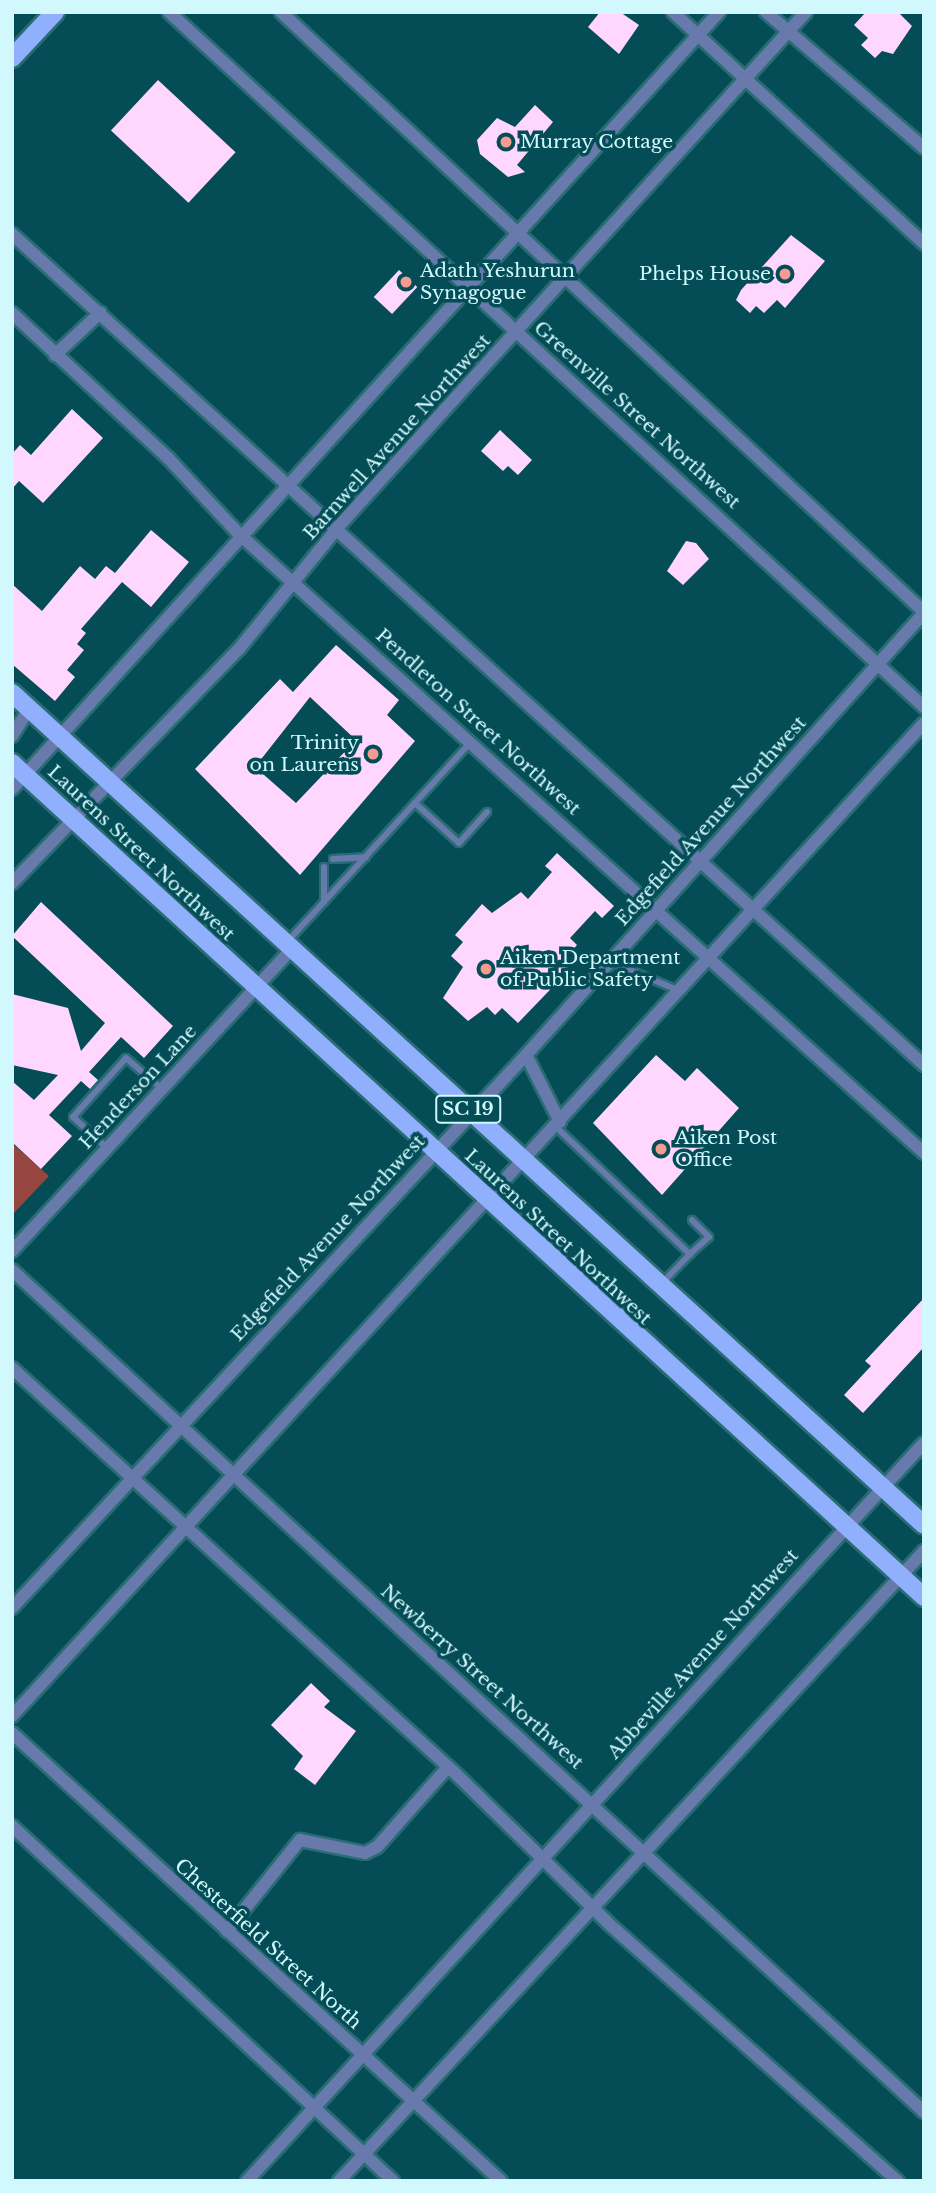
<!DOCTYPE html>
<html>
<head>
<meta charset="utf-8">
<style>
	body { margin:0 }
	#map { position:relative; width:936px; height:2193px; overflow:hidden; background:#044d56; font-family:"Libre Baskerville",serif }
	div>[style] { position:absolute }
	.green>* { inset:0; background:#96463e }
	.building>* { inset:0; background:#ffd6fe; transform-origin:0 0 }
	.roads { filter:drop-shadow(2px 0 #296c74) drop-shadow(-2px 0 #296c74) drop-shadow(0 2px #296c74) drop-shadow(0 -2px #296c74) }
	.service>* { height:6px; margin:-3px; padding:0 3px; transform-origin:3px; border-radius:3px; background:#677aab }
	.minor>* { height:12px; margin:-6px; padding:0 6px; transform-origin:6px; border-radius:6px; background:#677aab }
	.primary>* { height:18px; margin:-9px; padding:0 9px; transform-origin:9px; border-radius:9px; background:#90affd }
	.dots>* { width:19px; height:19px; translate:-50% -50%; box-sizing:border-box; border:4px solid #044d56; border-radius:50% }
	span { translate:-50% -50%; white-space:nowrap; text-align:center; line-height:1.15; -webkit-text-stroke:7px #044d56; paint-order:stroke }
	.shield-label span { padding:2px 5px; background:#044d56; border:2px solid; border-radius:5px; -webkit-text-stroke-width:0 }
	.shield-label { font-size:18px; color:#d1f8fd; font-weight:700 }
	.poi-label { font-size:19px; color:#d1f8fd }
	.left { translate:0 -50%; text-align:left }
	.right { translate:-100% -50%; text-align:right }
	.street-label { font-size:19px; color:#d1f8fd }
	.frame { position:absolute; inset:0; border:14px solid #d1f8fd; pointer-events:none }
</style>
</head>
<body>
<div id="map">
	<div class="green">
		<div style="clip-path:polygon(13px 1144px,49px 1176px,12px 1215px,12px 1145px)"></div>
	</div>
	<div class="building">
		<div style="clip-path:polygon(600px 12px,620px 12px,639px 25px,619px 54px,588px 27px)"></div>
		<div style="clip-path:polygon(866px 12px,898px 12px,912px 26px,893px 54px,882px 51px,875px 58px,861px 45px,868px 38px,854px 25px)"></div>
		<div style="left:158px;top:80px;width:106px;height:69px;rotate:43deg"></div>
		<div style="clip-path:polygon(535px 105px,553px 122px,517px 165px,525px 172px,508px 177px,480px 154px,477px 140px,497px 118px,515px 127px)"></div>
		<div style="clip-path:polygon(791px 235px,825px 261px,785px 308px,777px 300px,764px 313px,756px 306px,750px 313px,736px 300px,741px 290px)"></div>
		<div style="left:399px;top:270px;width:25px;height:37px;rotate:43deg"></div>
		<div style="clip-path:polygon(72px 409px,103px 438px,43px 503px,19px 481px,12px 489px,12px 454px,20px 445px,31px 455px)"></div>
		<div style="clip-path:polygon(500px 430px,532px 460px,518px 475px,508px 466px,503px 471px,481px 451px)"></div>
		<div style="clip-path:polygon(151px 530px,189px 562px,151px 607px,122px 582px,81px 629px,86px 633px,77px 644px,84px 650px,67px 670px,75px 677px,55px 701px,12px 664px,12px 584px,42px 611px,80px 566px,95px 579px,106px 566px,115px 573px)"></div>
		<div style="clip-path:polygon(686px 541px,696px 543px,709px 559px,683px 585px,667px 571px)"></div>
		<div style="clip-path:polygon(evenodd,336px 645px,399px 700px,387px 715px,415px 741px,300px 875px,195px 769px,280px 679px,293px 692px,336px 645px,310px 697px,356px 740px,296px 803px,255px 767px,310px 697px)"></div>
		<div style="clip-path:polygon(557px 853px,614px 906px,602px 918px,595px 911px,570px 938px,577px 945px,562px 962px,570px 969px,518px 1023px,502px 1008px,495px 1015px,487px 1007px,468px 1021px,443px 998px,463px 967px,451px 956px,463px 942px,455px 935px,482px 904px,492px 913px,521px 892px,528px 899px,552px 872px,545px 866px)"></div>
		<div style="clip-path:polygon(41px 902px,173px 1026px,144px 1058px,121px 1037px,89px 1072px,98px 1080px,90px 1089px,81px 1081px,49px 1115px,72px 1136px,41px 1169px,12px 1142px,12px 1081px,34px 1100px,58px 1075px,12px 1065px,12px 994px,68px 1008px,81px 1051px,105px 1023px,12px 936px)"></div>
		<div style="clip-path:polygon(656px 1055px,685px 1081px,697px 1068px,739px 1108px,662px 1195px,593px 1123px)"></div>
		<div style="clip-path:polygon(924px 1298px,924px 1347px,863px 1413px,844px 1395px,871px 1366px,865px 1361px)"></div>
		<div style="clip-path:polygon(311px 1683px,330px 1701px,324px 1707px,356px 1731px,315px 1785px,294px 1769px,303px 1756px,271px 1725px)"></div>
	</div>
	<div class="roads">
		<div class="service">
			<div style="left:415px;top:803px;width:59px;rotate:42.3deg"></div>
			<div style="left:459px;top:843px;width:42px;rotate:-47.9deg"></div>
			<div style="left:333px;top:859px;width:33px;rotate:-3deg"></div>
			<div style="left:324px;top:867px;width:35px;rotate:90deg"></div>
			<div style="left:287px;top:942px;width:272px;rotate:-47.4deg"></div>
			<div style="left:611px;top:962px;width:75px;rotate:22.8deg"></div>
			<div style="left:556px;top:1127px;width:185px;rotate:43.5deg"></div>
			<div style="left:690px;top:1254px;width:25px;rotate:-42deg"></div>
			<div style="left:709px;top:1237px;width:24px;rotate:-135deg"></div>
			<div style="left:107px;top:1148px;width:46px;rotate:-137.6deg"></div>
			<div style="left:73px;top:1117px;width:79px;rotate:-48.1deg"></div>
			<div style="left:126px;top:1058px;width:48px;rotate:40.7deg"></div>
			<div style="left:662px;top:1283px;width:40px;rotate:-46deg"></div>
		</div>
		<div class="minor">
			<div style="left:169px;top:12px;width:1026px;rotate:42.63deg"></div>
			<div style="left:281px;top:12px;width:879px;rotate:43.02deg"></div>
			<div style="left:673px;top:12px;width:342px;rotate:42.7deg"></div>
			<div style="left:766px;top:12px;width:208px;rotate:40.7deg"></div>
			<div style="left:12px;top:234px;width:1234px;rotate:42.34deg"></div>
			<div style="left:12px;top:313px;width:214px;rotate:42.9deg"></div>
			<div style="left:169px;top:459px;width:103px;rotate:47deg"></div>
			<div style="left:239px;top:534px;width:923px;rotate:42.1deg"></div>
			<div style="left:55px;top:355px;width:62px;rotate:-43deg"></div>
			<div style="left:12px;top:736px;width:32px;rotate:-58deg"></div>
			<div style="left:12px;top:789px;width:1051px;rotate:-47.7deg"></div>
			<div style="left:12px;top:883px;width:326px;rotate:-45.9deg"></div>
			<div style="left:239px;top:649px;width:157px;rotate:-50.9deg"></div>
			<div style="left:338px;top:527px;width:696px;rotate:-47.74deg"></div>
			<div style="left:526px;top:1055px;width:75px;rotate:63.1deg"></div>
			<div style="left:12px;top:1251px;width:412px;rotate:-47.2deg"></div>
			<div style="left:12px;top:1270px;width:1241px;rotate:42.71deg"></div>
			<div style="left:12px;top:1368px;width:599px;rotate:42.43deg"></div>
			<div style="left:454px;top:1772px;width:216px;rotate:44.4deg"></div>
			<div style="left:608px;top:1923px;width:388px;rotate:41.7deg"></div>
			<div style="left:12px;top:1608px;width:755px;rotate:-47.09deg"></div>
			<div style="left:526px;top:1055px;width:595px;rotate:-48deg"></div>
			<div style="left:12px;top:1716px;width:1348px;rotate:-47.43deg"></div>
			<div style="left:12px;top:1733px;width:663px;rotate:42.49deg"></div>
			<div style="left:12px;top:1826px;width:521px;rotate:42.98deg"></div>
			<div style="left:227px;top:1931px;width:117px;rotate:-51.3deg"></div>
			<div style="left:300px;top:1840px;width:66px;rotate:11.3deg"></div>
			<div style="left:365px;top:1853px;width:13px;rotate:-27deg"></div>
			<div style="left:377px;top:1847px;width:107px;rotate:-48.4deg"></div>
			<div style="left:247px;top:2181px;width:1001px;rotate:-47.47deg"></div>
			<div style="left:339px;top:2181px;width:860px;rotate:-47.12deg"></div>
		</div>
		<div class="primary">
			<div style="left:12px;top:58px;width:63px;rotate:-46.9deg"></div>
			<div style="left:12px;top:693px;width:1234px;rotate:42.37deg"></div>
			<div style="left:12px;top:763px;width:1236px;rotate:42.44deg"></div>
		</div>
	</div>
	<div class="dots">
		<div style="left:506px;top:142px;background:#f59c92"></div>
		<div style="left:785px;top:274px;background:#f59c92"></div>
		<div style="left:406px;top:282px;background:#f59c92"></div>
		<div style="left:373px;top:754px;background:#f59c92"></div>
		<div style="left:486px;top:969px;background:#f59c92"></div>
		<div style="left:661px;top:1149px;background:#f59c92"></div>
	</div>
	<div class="shield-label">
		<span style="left:468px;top:1109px">SC 19</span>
	</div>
	<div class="poi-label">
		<span class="left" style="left:520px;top:142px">Murray Cottage</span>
		<span class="left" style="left:420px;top:282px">Adath Yeshurun<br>Synagogue</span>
		<span class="right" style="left:771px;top:274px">Phelps House</span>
		<span class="right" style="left:359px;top:754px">Trinity<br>on Laurens</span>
		<span class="left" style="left:500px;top:969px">Aiken Department<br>of Public Safety</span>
		<span class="left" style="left:675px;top:1149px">Aiken Post<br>Office</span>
	</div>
	<div class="street-label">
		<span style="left:637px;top:415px;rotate:42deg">Greenville Street Northwest</span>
		<span style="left:397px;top:437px;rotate:-48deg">Barnwell Avenue Northwest</span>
		<span style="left:478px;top:722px;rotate:42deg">Pendleton Street Northwest</span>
		<span style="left:711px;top:821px;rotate:-48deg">Edgefield Avenue Northwest</span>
		<span style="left:141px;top:853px;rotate:43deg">Laurens Street Northwest</span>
		<span style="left:138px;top:1087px;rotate:-47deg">Henderson Lane</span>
		<span style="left:558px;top:1237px;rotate:43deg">Laurens Street Northwest</span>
		<span style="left:328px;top:1238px;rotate:-47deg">Edgefield Avenue Northwest</span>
		<span style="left:703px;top:1654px;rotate:-48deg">Abbeville Avenue Northwest</span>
		<span style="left:482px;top:1677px;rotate:42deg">Newberry Street Northwest</span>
		<span style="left:268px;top:1944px;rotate:42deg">Chesterfield Street North</span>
	</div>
	<div class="frame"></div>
</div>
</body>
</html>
